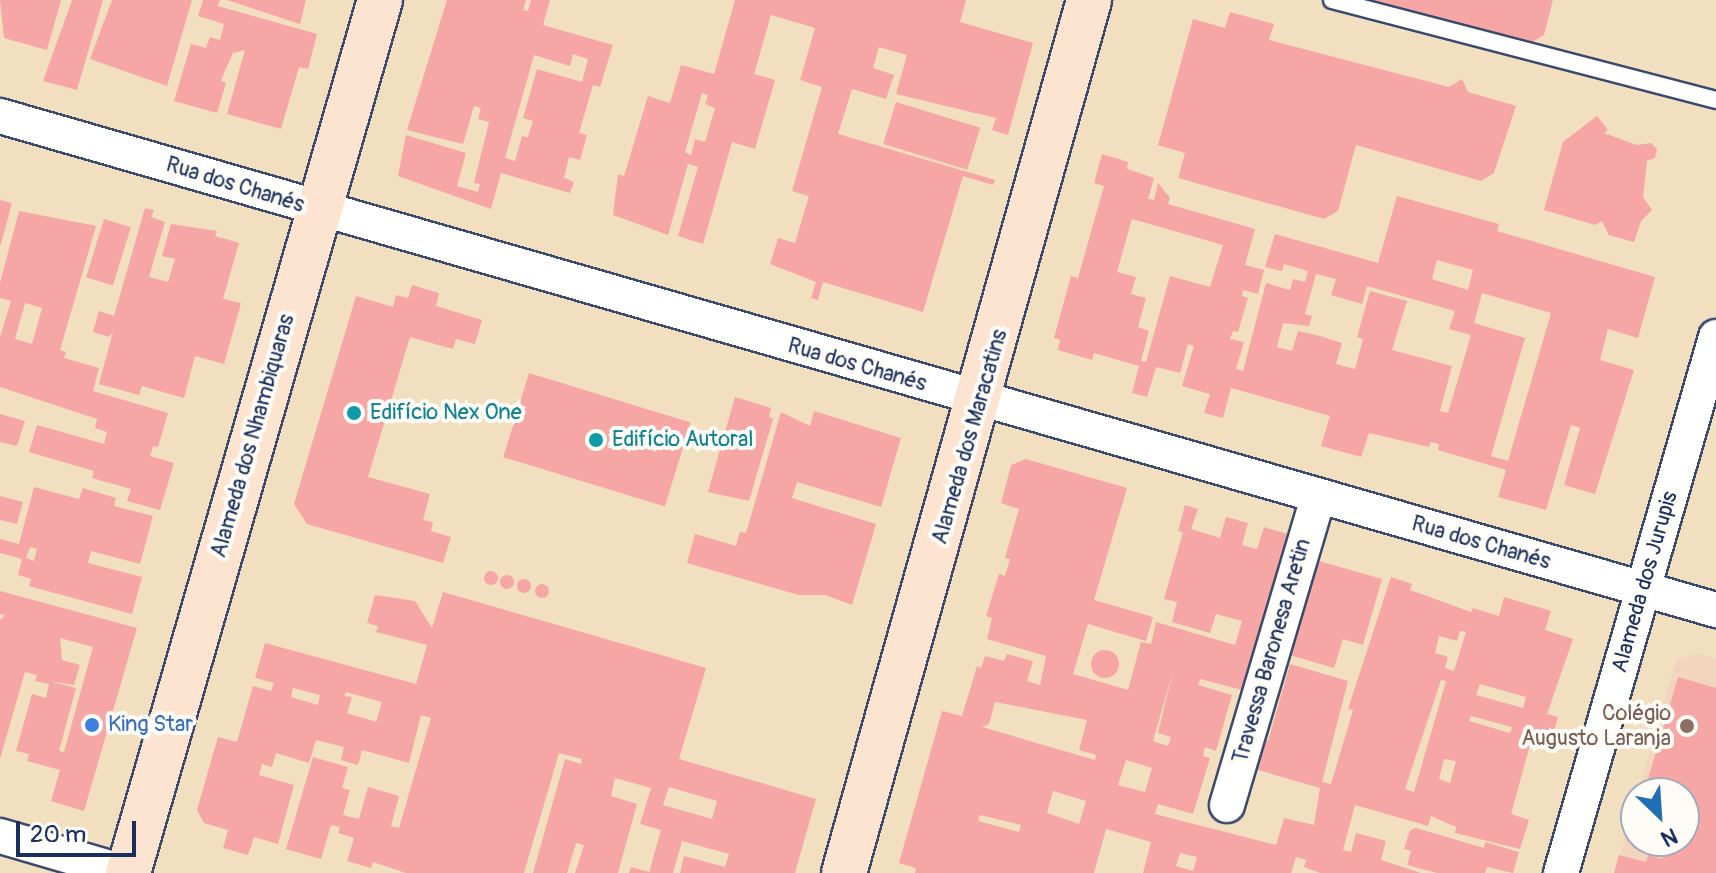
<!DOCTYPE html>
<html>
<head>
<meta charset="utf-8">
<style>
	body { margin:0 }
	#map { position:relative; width:1716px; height:873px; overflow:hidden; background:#f1dfc0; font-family:Pangolin,sans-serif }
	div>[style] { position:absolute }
	.built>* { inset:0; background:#f3d4bf }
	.building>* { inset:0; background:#f6a7a5; transform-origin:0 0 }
	.round { border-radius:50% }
	.roads { filter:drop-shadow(2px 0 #3b496d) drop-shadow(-2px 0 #3b496d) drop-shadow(0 2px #3b496d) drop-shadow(0 -2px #3b496d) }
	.lane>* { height:16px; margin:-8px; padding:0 8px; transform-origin:8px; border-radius:8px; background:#fff }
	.street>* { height:34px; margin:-17px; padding:0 17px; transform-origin:17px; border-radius:17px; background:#fff }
	.secondary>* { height:44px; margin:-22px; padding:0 22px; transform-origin:22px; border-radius:22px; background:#fde4d1 }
	.dots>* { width:22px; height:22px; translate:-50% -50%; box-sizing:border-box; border:4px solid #fdfcf7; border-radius:50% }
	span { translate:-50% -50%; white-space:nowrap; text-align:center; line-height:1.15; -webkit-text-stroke:8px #fdfcf7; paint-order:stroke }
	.street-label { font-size:22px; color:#1b2f5e }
	.culture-label { font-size:22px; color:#0d838f }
	.left { translate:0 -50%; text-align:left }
	.education-label { font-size:22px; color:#785e54 }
	.right { translate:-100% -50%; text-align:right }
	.shop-label { font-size:22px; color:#366cbe }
	.north { position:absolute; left:1620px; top:777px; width:80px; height:80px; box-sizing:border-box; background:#fdfcf7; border:2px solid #a3aaba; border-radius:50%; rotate:155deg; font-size:22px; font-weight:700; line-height:32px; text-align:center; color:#1b2f5e }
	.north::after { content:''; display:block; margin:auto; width:28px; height:36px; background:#1f6fb2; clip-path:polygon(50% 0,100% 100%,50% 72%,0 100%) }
	.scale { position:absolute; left:16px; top:821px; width:120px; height:36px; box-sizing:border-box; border:4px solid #1b2f5e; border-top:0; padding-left:10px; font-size:24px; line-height:28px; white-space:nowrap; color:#1b2f5e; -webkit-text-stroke:6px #fdfcf7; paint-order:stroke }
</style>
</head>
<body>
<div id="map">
	<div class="built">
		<div style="clip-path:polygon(1698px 653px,1716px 659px,1716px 873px,1615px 873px,1636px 800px,1636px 841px,1684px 841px,1684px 793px,1638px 793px,1676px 660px)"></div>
	</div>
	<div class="building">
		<div style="clip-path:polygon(0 0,61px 0,47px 50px,4px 38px)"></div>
		<div style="clip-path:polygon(72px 0,103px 0,77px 90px,43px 81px)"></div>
		<div style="clip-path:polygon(112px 0,192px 0,167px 86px,90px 59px)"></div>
		<div style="clip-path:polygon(203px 0,220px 0,218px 6px,317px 34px,308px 69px,299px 67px,281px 129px,227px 114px,245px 50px,233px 53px,224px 73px,221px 81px,226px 83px,217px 113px,174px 101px,191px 44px,206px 48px,210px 37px,220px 40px,224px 24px,198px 16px)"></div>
		<div style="clip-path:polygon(227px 0,306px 0,300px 24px)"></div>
		<div style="clip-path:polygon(evenodd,447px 0,526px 0,523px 10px,528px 11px,531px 0,550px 0,543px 25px,613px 45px,600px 87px,593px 85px,579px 133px,587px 135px,580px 160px,569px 157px,564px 178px,574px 182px,570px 193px,501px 173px,491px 209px,398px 176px,406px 135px,466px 153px,457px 186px,478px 192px,480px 184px,474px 183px,489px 122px,478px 119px,481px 108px,474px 106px,463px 144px,407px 130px,447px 0,573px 54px,588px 59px,582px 82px,537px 69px,523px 118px,533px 121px,528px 137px,522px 136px,515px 161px,505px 158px,534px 55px,570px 66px,573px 54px)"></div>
		<div style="clip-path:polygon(evenodd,735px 0,966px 0,960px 22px,1033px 43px,1008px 135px,992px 130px,996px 118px,896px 94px,907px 55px,879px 47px,873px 68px,894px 75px,886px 99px,852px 89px,838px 134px,995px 180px,993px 185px,963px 176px,923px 312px,823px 282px,818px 300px,811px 298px,816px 282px,770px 264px,778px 238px,795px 243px,809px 196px,792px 191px,822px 87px,800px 80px,815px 28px,771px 15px,754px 74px,775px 80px,755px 149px,732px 142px,703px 244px,678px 236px,698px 167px,688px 164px,668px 235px,613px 215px,618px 174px,624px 176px,648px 96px,670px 103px,681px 65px,714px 74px,735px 0,702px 93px,708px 95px,705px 104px,715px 108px,705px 142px,695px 139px,691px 155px,685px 152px,702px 93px)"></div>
		<div style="clip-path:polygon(1368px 0,1553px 0,1544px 35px,1531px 43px)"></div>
		<div style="clip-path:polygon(1230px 12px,1274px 24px,1269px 40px,1449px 87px,1462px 79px,1468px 92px,1516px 106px,1494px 173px,1481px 181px,1356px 145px,1338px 211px,1324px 219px,1178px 178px,1185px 153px,1158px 145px,1193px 19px,1225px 28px)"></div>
		<div style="left:896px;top:102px;width:88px;height:44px;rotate:17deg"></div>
		<div style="clip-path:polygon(1597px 116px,1608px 130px,1604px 133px,1637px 145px,1651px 143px,1657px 149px,1655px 158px,1647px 161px,1643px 197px,1652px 210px,1641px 221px,1634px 242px,1609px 235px,1602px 221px,1595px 225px,1544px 210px,1563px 142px)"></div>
		<div style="clip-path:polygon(evenodd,1102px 154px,1128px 162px,1127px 169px,1154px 178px,1148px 199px,1154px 200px,1158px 183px,1170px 198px,1168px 204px,1255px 229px,1245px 265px,1264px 270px,1258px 294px,1243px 290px,1242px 296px,1248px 298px,1238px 332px,1233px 331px,1230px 339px,1244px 342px,1236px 369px,1243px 371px,1266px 283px,1290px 290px,1293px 279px,1305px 282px,1308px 271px,1284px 264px,1282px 271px,1265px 267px,1275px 234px,1378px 263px,1397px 196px,1499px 224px,1497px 231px,1655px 277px,1638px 338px,1608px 329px,1600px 360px,1634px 370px,1595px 494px,1564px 485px,1580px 428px,1571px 425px,1546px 510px,1498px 497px,1506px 470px,1438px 450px,1439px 444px,1431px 442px,1429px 447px,1369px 433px,1361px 457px,1321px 446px,1330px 416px,1231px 388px,1223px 418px,1204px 413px,1210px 394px,1182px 386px,1194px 346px,1188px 344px,1180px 373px,1156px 367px,1147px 397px,1132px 393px,1139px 366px,1094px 353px,1092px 360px,1058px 350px,1060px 340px,1054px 338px,1071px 276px,1078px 278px,1104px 186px,1094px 183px,1102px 154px,1132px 219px,1223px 245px,1210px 287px,1170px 276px,1146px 362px,1141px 361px,1149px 331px,1138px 327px,1146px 298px,1131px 294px,1136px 277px,1117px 272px,1132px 219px,1102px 154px,1437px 260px,1473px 270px,1468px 290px,1432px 279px,1437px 260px,1102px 154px,1316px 274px,1336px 279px,1331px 295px,1362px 304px,1367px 286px,1455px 311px,1449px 329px,1471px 335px,1448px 413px,1440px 411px,1452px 366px,1392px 350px,1407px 301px,1370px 291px,1357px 337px,1363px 339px,1355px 369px,1336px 364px,1342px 343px,1320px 336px,1298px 331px,1292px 351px,1277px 347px,1283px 323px,1309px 326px,1312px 316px,1305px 314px,1316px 274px,1102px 154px,1482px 293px,1551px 313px,1508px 461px,1491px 456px,1525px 338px,1474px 323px,1482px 293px)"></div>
		<div style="clip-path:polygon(0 200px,12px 203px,1px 244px,0 244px)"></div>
		<div style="clip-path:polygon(145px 208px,154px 210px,151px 217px,165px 222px,149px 277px,168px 282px,175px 259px,162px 256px,171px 224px,217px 231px,215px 236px,239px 243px,223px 299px,241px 303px,224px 364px,195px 356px,184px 398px,142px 386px,139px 395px,99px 384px,113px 332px,109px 337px,93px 332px,99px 311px,114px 316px)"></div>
		<div style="clip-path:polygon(evenodd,19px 211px,96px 226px,60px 350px,66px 352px,64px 358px,99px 368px,93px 391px,168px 413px,158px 447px,153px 446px,150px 456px,174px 463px,160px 510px,127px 501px,131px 489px,92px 478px,94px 471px,29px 452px,37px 425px,104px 444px,107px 432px,95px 428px,97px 419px,0 387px,0 337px,11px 301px,0 298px,0 283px,19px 211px,25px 303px,42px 308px,32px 344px,15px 339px,25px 303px)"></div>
		<div style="left:104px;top:219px;width:28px;height:61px;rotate:17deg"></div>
		<div style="clip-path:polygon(412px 285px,439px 293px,436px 306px,482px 320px,475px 344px,456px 339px,453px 349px,410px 337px,368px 477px,430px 494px,423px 520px,433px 522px,431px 531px,451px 537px,443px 563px,307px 524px,294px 504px,356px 296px,393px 307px,396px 295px,408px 298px)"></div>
		<div style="left:529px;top:373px;width:169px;height:88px;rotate:17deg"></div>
		<div style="clip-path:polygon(735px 397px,771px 408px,769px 417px,773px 419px,749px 501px,708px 492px)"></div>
		<div style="clip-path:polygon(814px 411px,901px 438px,881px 507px,797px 482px,792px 498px,876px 524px,852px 605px,825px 595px,799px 595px,687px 563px,695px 534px,736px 546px,740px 532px,746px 533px,781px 412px,810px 426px)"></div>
		<div style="clip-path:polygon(0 414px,25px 421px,17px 446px,0 442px)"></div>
		<div style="clip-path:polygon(evenodd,1026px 459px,1127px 488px,1094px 600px,1153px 617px,1146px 641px,1088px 624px,1073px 674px,1128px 690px,1141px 642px,1151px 644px,1156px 622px,1235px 645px,1242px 621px,1216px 614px,1210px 633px,1172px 622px,1177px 602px,1164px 599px,1183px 532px,1178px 531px,1185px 505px,1198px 509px,1191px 529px,1220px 538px,1226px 517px,1248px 523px,1242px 545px,1257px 549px,1264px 527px,1287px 534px,1242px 690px,1200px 679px,1198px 685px,1232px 695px,1216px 751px,1205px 747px,1203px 756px,1210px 758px,1193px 814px,1158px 804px,1155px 814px,1276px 845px,1284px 818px,1314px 825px,1320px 788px,1255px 769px,1264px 739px,1268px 741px,1290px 664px,1348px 681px,1322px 782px,1331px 784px,1353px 710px,1348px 709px,1391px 577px,1412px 584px,1410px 590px,1471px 612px,1473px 608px,1499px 616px,1504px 597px,1551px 611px,1545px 630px,1573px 639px,1547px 714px,1558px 717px,1552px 739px,1533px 734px,1511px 814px,1529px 820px,1520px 849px,1455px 833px,1456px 827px,1431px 816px,1428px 826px,1355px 805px,1343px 850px,1351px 852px,1356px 833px,1386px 841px,1381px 860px,1421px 873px,1320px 873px,1304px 867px,1306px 860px,1296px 857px,1291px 873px,1143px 873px,1151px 842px,1106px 829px,1094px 873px,915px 873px,916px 868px,899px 863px,942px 711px,962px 716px,977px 666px,981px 668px,985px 656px,1004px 661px,1007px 654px,1033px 661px,1027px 681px,1040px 685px,1046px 656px,987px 639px,992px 618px,986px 616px,999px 574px,1005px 576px,1010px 559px,1005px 558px,1019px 509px,1001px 503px,1011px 465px,1026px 459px,1460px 631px,1466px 632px,1454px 671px,1445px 668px,1448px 657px,1435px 653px,1439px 636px,1457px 641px,1460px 631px,1026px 459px,1173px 671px,1158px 733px,1171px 737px,1168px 746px,1153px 741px,1173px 671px,1026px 459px,1441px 680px,1446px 681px,1414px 792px,1405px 789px,1441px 680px,1026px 459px,1480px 684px,1526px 697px,1523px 708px,1476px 695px,1480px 684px,1026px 459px,995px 702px,1087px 720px,1079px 750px,1096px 755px,1095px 760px,982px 727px,989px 724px,995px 702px,1026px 459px,1471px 716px,1512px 727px,1510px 733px,1469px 721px,1471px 716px,1026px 459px,1444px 759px,1456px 761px,1450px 783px,1439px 779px,1444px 759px,1026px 459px,1126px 760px,1152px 768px,1145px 792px,1118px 785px,1126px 760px,1026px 459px,1053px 791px,1086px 801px,1079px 824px,1047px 813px,1053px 791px,1026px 459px,980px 815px,1021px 825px,1019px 832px,978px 821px,980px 815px,1026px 459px,1180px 853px,1197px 857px,1193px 871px,1176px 866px,1180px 853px)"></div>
		<div style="clip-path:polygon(evenodd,34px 487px,79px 499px,83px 488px,116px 498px,114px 506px,153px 516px,140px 564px,91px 551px,88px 563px,142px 577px,132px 614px,29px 586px,31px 579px,18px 575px,22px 559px,0 553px,0 539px,19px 544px,34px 487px,30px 547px,37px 549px,34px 561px,26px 558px,30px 547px)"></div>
		<div style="clip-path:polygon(0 496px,23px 502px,17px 524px,0 520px)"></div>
		<div style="clip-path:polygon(1305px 557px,1382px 579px,1363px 645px,1343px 639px,1334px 668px,1279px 652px)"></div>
		<div class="round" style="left:484px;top:571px;width:14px;height:14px"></div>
		<div class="round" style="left:500px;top:575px;width:14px;height:14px"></div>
		<div class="round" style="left:517px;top:579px;width:14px;height:14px"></div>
		<div class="round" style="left:535px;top:584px;width:14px;height:14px"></div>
		<div style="clip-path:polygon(evenodd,0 591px,137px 628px,84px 811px,51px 801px,60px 770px,27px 761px,29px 754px,16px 751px,32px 694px,46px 698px,49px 684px,35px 681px,37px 675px,25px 672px,0 759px,0 620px,5px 615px,0 614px,0 591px,60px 638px,93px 647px,64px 752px,59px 751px,76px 688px,49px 681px,74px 685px,80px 665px,62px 660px,60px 638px)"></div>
		<div style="clip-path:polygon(evenodd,443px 592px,706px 668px,679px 759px,816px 799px,795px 873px,680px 873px,684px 856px,725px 867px,729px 854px,682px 841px,673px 873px,649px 873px,661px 830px,640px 824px,651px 788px,615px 778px,611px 796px,637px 804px,618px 873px,575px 873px,584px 845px,576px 843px,567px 873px,533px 873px,565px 759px,581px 764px,582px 759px,559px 753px,524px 873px,406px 873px,373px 862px,371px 868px,347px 861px,354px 838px,338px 833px,340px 827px,331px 825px,321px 859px,286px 849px,313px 757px,348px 767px,342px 788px,350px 790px,343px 815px,359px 819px,368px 787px,399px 796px,391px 826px,399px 828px,431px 718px,421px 715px,409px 763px,362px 750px,358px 765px,341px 760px,344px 747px,316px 740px,309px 763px,276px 753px,272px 767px,262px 764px,259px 775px,294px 785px,278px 844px,254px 837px,248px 855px,223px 848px,228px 830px,204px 823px,197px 810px,218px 737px,237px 742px,253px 686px,271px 691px,274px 683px,255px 678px,265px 643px,416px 684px,427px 645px,376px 632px,378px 626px,367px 623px,375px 595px,415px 601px,432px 628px,443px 592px,293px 688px,320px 695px,318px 705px,291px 697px,293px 688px,443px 592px,346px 692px,382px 702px,376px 722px,347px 713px,352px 697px,344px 696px,346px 692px,443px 592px,669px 787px,717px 801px,712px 819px,663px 805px,669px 787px)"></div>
		<div class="round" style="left:1091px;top:650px;width:28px;height:28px"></div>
		<div style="clip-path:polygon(1678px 677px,1716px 688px,1716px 873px,1614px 873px,1619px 855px,1646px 862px,1648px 855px,1662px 859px,1665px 849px,1639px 841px,1684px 841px,1684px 793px,1644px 793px)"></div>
		<div style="clip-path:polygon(1635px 821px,1636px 821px,1636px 841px,1630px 840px)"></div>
		<div style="clip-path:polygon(1416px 828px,1484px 848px,1485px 842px,1519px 852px,1513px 873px,1487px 867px,1485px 873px,1437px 873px,1407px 865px,1411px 851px,1404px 849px,1410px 830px)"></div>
		<div style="clip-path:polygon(631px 867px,649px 872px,649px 873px,629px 873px)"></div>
	</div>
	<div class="roads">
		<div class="lane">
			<div style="left:1332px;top:0;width:397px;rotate:14.6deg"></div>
		</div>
		<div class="street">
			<div style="left:0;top:116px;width:1786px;rotate:16.06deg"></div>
			<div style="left:1227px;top:805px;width:321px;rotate:-73.5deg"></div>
			<div style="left:0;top:836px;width:132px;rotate:16.2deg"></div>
			<div style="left:1561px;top:873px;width:558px;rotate:-73.87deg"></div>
		</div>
		<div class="secondary">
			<div style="left:128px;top:873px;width:909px;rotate:-73.9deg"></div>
			<div style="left:844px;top:873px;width:907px;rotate:-74.32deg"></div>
		</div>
	</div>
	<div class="dots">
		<div style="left:354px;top:413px;background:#0f9aa8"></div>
		<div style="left:596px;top:440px;background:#0f9aa8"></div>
		<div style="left:92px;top:725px;background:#3f7fe0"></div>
		<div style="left:1687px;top:726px;background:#8d6e63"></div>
	</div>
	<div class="street-label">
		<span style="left:235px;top:185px;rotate:17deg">Rua dos Chanés</span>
		<span style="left:857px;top:365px;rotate:16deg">Rua dos Chanés</span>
		<span style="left:253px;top:436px;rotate:-74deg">Alameda dos Nhambiquaras</span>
		<span style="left:970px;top:437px;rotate:-74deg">Alameda dos Maracatins</span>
		<span style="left:1481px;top:543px;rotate:16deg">Rua dos Chanés</span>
		<span style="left:1645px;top:582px;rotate:-74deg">Alameda dos Jurupis</span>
		<span style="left:1272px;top:651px;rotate:-74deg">Travessa Baronesa Aretin</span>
	</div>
	<div class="culture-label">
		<span class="left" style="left:370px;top:413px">Edifício Nex One</span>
		<span class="left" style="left:612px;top:440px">Edifício Autoral</span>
	</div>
	<div class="education-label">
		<span class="right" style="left:1671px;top:726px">Colégio<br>Augusto Laranja</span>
	</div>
	<div class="shop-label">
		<span class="left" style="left:108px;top:725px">King Star</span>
	</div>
	<div class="north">N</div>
	<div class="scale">20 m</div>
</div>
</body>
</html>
